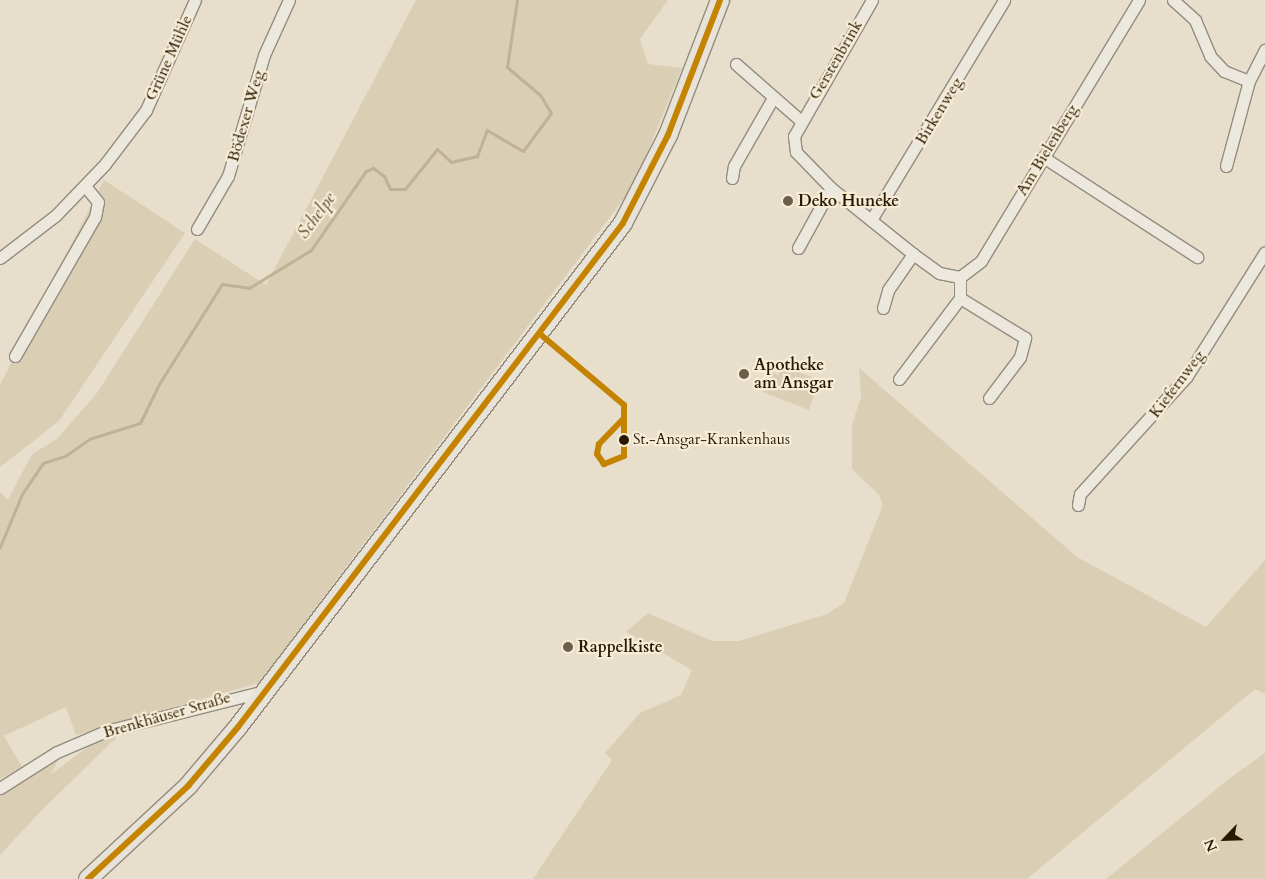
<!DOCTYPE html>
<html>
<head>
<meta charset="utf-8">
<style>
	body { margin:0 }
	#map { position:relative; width:1265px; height:879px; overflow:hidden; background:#e7dfcc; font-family:Cardo,serif }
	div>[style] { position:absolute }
	.green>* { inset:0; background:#daceb4 }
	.stream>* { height:3px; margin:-1.5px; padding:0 1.5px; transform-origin:1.5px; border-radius:1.5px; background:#bfb297 }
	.roads { filter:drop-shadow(1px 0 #938c7e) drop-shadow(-1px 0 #938c7e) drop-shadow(0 1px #938c7e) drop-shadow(0 -1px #938c7e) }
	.minor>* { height:11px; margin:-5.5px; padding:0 5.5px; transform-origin:5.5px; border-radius:5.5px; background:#ece8de }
	.primary>* { height:18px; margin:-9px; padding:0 9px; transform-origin:9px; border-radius:9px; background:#e8e3d9 }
	.bus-1>* { height:6px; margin:-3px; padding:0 3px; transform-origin:3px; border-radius:3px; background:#c48301 }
	.dots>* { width:14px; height:14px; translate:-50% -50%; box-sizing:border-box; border:2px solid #f7edd7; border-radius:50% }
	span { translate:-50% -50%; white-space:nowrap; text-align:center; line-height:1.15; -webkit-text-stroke:4.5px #f7edd7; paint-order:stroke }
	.bus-label { font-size:15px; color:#291903 }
	.left { translate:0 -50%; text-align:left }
	.street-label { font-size:16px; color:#291903 }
	.poi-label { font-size:16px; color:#291903; font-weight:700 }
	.water-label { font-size:18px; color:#5e4e35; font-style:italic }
	.north { position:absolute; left:1200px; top:814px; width:50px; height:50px; -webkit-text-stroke:4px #f7edd7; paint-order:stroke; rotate:246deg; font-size:14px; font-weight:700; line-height:20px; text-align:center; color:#291903 }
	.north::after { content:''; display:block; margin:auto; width:18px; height:22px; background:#291903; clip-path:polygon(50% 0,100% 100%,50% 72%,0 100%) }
</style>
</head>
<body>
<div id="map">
	<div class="green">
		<div style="clip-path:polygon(416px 0,668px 0,640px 39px,648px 64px,682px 68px,634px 185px,259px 683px,76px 735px,66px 707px,4px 736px,22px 767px,0 779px,0 492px,8px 500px,32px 454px,57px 439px,97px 393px,195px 239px,266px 285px)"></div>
		<div style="clip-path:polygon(104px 180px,185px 233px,59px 421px,0 467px,0 385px)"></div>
		<div style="clip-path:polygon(782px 365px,819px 380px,809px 410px,763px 392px,771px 372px,778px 375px)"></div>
		<div style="clip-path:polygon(859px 368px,1077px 557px,1206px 627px,1265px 560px,1265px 694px,1255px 689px,1027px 879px,533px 879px,612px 760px,605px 753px,640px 713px,681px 695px,692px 670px,626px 632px,648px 613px,712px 641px,739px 641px,827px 614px,844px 603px,883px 505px,879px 495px,852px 469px,852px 425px,861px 397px)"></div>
		<div style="clip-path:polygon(118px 736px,42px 810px,0 855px,0 794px,60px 757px,50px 775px,93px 743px)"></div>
		<div style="clip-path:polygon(1265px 753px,1265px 879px,1106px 879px,1230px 778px)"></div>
	</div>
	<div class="stream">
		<div style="left:0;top:547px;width:57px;rotate:-67.5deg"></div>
		<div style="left:22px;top:494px;width:37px;rotate:-56deg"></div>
		<div style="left:43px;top:463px;width:23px;rotate:-18deg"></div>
		<div style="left:65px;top:456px;width:29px;rotate:-35deg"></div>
		<div style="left:89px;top:439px;width:53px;rotate:-17.4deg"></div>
		<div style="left:140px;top:423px;width:43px;rotate:-64deg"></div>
		<div style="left:159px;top:384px;width:118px;rotate:-57.8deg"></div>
		<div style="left:222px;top:284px;width:27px;rotate:8deg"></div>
		<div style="left:249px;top:288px;width:73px;rotate:-31.5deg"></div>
		<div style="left:311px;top:250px;width:96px;rotate:-55.2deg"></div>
		<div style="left:366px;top:171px;width:8px;rotate:-23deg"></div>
		<div style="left:373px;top:168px;width:14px;rotate:36deg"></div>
		<div style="left:384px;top:176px;width:14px;rotate:65deg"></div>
		<div style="left:390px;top:189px;width:15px"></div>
		<div style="left:405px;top:189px;width:51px;rotate:-51.3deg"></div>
		<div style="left:437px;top:149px;width:19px;rotate:43deg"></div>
		<div style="left:451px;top:162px;width:27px;rotate:-13deg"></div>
		<div style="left:477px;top:156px;width:28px;rotate:-69deg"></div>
		<div style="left:487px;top:130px;width:42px;rotate:30.3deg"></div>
		<div style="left:523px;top:151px;width:47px;rotate:-53.6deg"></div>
		<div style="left:551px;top:113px;width:21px;rotate:-121deg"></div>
		<div style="left:540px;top:95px;width:43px;rotate:-139.7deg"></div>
		<div style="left:507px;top:67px;width:68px;rotate:-81.5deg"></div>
	</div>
	<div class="roads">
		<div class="minor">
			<div style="left:872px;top:0;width:157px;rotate:119.8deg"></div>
			<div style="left:794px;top:136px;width:16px;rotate:83deg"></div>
			<div style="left:796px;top:152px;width:50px;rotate:45.8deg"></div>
			<div style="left:831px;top:188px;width:105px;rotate:38.8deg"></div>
			<div style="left:913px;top:254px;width:32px;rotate:36deg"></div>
			<div style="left:939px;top:273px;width:21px;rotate:11deg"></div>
			<div style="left:1173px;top:0;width:30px;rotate:42deg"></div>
			<div style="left:1195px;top:20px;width:39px;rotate:67deg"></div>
			<div style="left:1210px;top:56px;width:21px;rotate:47deg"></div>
			<div style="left:1224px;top:71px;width:27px;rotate:22deg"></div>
			<div style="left:736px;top:64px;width:86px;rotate:41.2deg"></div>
			<div style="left:1043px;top:157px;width:184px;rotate:33deg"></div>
			<div style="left:1226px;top:166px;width:88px;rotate:-74.9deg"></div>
			<div style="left:1249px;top:81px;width:35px;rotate:-63deg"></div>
			<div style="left:732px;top:178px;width:12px;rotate:-81deg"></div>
			<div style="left:734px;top:166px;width:78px;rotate:-60.2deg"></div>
			<div style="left:871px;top:220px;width:257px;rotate:-58.8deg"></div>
			<div style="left:197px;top:229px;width:61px;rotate:-59.7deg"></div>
			<div style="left:228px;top:176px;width:126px;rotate:-73.4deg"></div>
			<div style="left:264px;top:55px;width:60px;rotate:-65.6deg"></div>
			<div style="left:798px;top:248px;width:68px;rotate:-61.2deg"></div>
			<div style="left:0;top:258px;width:71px;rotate:-37.5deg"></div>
			<div style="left:56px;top:215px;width:71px;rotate:-46.1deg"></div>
			<div style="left:105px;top:164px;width:68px;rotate:-52.8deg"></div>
			<div style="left:146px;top:110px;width:120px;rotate:-66deg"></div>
			<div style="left:883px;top:308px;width:19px;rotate:-74deg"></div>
			<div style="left:888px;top:290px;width:44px;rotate:-55.2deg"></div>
			<div style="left:15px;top:356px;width:160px;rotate:-60.1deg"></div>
			<div style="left:95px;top:217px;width:15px;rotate:-79deg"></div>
			<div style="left:98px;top:202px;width:21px;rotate:-129deg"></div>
			<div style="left:899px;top:379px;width:101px;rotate:-53deg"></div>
			<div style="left:989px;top:398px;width:51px;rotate:-52.9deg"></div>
			<div style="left:1020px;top:357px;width:20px;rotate:-75deg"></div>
			<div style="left:1025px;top:338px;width:76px;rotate:-148.4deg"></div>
			<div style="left:960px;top:298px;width:21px;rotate:-90deg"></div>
			<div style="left:960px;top:277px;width:26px;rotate:-37deg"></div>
			<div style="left:981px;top:261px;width:305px;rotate:-58.8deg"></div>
			<div style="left:1078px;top:505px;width:11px;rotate:-80deg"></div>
			<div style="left:1080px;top:494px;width:159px;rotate:-47.8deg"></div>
			<div style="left:1187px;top:376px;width:146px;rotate:-57.8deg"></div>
			<div style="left:0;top:788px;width:67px;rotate:-32.3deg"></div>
			<div style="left:57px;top:752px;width:53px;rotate:-23.2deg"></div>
			<div style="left:106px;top:731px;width:164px;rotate:-14.1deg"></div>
		</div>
		<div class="primary">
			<div style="left:88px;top:879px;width:137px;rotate:-42.9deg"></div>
			<div style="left:188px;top:786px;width:77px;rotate:-49.7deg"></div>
			<div style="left:238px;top:727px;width:634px;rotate:-52.62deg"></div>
			<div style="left:623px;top:223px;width:99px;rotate:-62.9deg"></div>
			<div style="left:668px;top:135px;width:145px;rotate:-68.9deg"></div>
		</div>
	</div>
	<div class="bus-1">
		<div style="left:540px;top:334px;width:110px;rotate:40.2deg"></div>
		<div style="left:624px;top:405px;width:51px;rotate:90deg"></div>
		<div style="left:624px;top:456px;width:22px;rotate:158deg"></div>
		<div style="left:604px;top:464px;width:12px;rotate:-125deg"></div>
		<div style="left:597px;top:454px;width:10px;rotate:-79deg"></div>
		<div style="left:599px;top:444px;width:33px;rotate:-46deg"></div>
		<div style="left:88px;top:879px;width:137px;rotate:-42.9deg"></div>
		<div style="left:188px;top:786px;width:77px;rotate:-49.7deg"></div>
		<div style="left:238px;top:727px;width:634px;rotate:-52.62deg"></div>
		<div style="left:623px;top:223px;width:99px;rotate:-62.9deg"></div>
		<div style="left:668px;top:135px;width:145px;rotate:-68.9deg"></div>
	</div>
	<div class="dots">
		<div style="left:788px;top:201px;background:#6c5e49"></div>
		<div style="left:744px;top:374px;background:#6c5e49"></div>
		<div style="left:624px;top:440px;background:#291903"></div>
		<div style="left:568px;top:647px;background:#6c5e49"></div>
	</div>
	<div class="bus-label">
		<span class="left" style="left:633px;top:440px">St.-Ansgar-Krankenhaus</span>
	</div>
	<div class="street-label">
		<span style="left:169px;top:58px;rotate:-66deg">Grüne Mühle</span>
		<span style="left:836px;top:60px;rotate:-60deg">Gerstenbrink</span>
		<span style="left:939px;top:111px;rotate:-59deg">Birkenweg</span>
		<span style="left:246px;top:116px;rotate:-74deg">Bödexer Weg</span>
		<span style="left:1047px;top:150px;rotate:-59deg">Am Bielenberg</span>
		<span style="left:1177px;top:384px;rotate:-53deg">Kiefernweg</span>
		<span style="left:167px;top:715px;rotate:-16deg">Brenkhäuser Straße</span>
	</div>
	<div class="poi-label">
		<span class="left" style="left:798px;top:201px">Deko Huneke</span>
		<span class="left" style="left:754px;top:374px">Apotheke<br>am Ansgar</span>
		<span class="left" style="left:578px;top:647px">Rappelkiste</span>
	</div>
	<div class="water-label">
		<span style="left:317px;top:216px;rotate:-54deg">Schelpe</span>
	</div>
	<div class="north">N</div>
</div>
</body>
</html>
